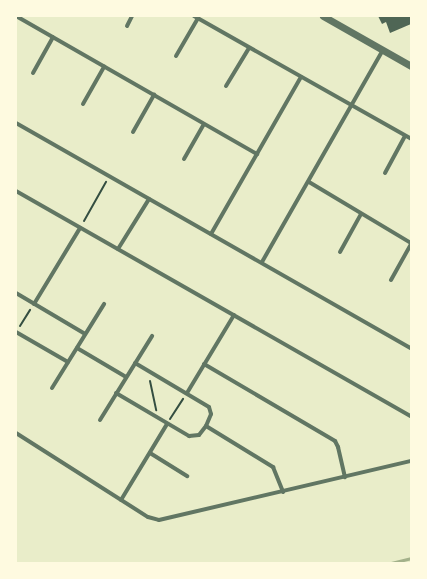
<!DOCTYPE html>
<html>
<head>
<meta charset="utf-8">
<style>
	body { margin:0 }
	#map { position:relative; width:427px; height:579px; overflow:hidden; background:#e9edc9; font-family:Inter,sans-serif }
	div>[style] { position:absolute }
	.stream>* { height:3px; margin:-1.5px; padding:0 1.5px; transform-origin:1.5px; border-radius:1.5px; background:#a3b18a }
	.building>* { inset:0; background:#4f6655 }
	.path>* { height:2px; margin:-1px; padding:0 1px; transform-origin:1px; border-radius:1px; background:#344e41 }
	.minor>* { height:4px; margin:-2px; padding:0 2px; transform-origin:2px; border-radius:2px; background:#617663 }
	.tertiary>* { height:7px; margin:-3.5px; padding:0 3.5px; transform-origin:3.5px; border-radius:3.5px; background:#617663 }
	span { translate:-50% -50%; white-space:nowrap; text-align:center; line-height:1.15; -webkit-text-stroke:3.5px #fefae0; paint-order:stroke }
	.frame { position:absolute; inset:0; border:17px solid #fefae0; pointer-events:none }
</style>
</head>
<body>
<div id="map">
	<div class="stream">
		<div style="left:391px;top:563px;width:21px;rotate:-14deg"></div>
	</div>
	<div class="building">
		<div style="clip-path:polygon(378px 16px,411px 16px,411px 24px,390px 33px,386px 22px,382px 24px)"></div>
	</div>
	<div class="path">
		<div style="left:84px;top:221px;width:45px;rotate:-60.6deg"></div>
		<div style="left:20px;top:326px;width:19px;rotate:-58deg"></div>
		<div style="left:150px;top:381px;width:30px;rotate:78deg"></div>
		<div style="left:170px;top:419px;width:24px;rotate:-57deg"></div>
	</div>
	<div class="minor">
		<div style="left:16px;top:16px;width:278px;rotate:29.8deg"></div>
		<div style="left:194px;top:16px;width:249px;rotate:29.5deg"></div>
		<div style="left:127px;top:26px;width:11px;rotate:-63deg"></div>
		<div style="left:176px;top:56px;width:44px;rotate:-59.9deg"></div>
		<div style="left:33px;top:73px;width:41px;rotate:-60.9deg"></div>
		<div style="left:226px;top:86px;width:44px;rotate:-58.8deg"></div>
		<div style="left:83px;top:104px;width:43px;rotate:-60.4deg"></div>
		<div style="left:16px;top:123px;width:455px;rotate:29.7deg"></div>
		<div style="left:133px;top:132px;width:43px;rotate:-60.4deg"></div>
		<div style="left:184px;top:159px;width:40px;rotate:-60.3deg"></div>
		<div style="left:385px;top:173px;width:42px;rotate:-61.6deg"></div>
		<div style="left:309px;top:182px;width:119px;rotate:30.9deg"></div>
		<div style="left:16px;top:191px;width:455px;rotate:29.7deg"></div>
		<div style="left:211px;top:234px;width:181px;rotate:-60.2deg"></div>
		<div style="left:118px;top:249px;width:59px;rotate:-58.2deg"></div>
		<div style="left:340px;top:252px;width:43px;rotate:-61.1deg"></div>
		<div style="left:262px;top:262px;width:244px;rotate:-60.3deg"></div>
		<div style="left:391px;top:280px;width:41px;rotate:-60.9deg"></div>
		<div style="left:16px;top:293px;width:80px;rotate:30.7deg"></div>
		<div style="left:34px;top:304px;width:89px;rotate:-58.8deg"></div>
		<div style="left:16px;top:332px;width:60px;rotate:30deg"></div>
		<div style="left:77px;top:348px;width:57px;rotate:30.6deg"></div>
		<div style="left:204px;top:364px;width:152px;rotate:30.4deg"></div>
		<div style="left:335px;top:441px;width:7px;rotate:63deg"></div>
		<div style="left:338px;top:447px;width:31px;rotate:77deg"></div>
		<div style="left:52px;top:388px;width:99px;rotate:-58.2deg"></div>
		<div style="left:116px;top:393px;width:85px;rotate:30.5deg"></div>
		<div style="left:189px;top:436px;width:10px;rotate:-6deg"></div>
		<div style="left:199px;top:435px;width:11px;rotate:-52deg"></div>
		<div style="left:206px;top:426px;width:13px;rotate:-67deg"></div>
		<div style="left:211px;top:414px;width:7px;rotate:-106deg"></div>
		<div style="left:209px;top:407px;width:86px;rotate:-149.3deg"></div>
		<div style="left:187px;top:393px;width:91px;rotate:-58.9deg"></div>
		<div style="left:100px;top:420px;width:99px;rotate:-58.2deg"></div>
		<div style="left:206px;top:426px;width:79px;rotate:31.5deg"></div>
		<div style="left:273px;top:467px;width:27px;rotate:68deg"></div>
		<div style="left:16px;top:433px;width:156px;rotate:32.5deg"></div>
		<div style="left:148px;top:517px;width:11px;rotate:15deg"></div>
		<div style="left:159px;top:520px;width:259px;rotate:-13.2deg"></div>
		<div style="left:150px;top:453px;width:44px;rotate:31.9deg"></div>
		<div style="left:121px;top:500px;width:89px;rotate:-58.8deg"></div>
	</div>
	<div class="tertiary">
		<div style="left:323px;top:16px;width:101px;rotate:29.6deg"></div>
	</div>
	<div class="frame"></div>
</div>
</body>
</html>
